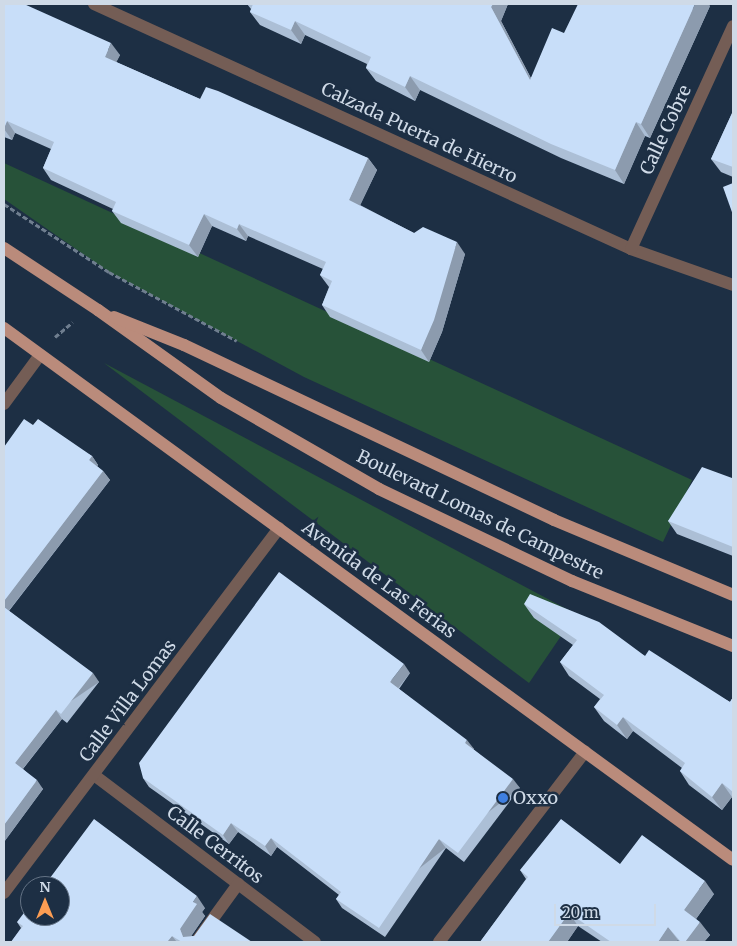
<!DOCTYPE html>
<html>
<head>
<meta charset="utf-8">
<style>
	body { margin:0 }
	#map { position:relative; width:737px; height:946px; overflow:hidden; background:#1d2f44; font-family:Merriweather,serif }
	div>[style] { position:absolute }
	.green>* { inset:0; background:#275239 }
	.path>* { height:3px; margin-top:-1.5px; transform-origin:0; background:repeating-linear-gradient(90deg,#6f7e8f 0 5px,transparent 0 7.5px) }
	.minor>* { height:12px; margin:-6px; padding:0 6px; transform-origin:6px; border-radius:6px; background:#745d55 }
	.major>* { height:12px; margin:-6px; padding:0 6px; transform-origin:6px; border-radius:6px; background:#ba8b7b }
	.wall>* { inset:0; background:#acbfd6 }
	.shaded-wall>* { inset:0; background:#8c9bae; transform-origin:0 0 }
	.building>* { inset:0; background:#c8def9 }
	.dots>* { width:14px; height:14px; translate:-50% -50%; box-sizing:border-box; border:2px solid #1d2f44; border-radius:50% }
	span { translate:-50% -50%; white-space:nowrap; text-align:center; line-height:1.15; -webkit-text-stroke:5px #1d2f44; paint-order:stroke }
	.street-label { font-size:18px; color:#cfdae7 }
	.poi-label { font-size:18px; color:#cfdae7 }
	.left { translate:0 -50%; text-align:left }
	.frame { position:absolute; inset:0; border:5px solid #cfdae7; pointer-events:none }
	.north { position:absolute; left:20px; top:876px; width:50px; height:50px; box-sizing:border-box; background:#1d2f44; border:1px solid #647385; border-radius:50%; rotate:0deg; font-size:14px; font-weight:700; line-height:20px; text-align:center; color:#cfdae7 }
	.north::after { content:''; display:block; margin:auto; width:18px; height:22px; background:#fc9d53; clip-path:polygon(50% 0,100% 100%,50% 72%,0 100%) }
	.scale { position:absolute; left:554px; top:904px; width:102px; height:22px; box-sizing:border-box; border:2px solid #cfdae7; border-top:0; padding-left:6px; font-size:15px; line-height:18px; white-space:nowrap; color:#cfdae7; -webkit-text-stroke:4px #1d2f44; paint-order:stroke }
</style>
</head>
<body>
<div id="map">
	<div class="green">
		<div style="clip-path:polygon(4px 163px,692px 480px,663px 542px,304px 377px,109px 272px,4px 199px)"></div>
		<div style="clip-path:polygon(104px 363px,576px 614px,529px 683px)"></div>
	</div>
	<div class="path">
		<div style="left:4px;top:204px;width:125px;rotate:32.9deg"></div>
		<div style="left:109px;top:272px;width:145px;rotate:28.3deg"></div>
		<div style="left:55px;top:337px;width:23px;rotate:-40deg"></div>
	</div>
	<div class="minor">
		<div style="left:94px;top:4px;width:590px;rotate:24.52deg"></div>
		<div style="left:631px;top:249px;width:108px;rotate:19.4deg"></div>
		<div style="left:631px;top:249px;width:245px;rotate:-65.4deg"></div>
		<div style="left:4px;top:404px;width:61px;rotate:-53.7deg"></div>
		<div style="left:94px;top:775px;width:277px;rotate:37.1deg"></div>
		<div style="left:4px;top:893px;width:457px;rotate:-53deg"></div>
		<div style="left:196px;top:942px;width:72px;rotate:-54.1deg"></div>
		<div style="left:439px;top:942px;width:240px;rotate:-52.5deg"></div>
	</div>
	<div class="major">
		<div style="left:4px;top:248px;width:113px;rotate:33.4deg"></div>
		<div style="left:98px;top:310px;width:151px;rotate:35.6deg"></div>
		<div style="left:221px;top:398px;width:182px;rotate:29.9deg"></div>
		<div style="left:379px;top:489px;width:214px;rotate:25.5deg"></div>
		<div style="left:572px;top:581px;width:174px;rotate:22deg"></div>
		<div style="left:114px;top:317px;width:75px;rotate:21.8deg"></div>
		<div style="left:184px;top:345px;width:409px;rotate:25.3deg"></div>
		<div style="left:554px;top:520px;width:194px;rotate:22.7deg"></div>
		<div style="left:4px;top:328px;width:902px;rotate:36.12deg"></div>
	</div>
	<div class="wall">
		<div style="clip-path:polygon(4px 4px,120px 55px,116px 62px,200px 99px,368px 158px,377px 170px,360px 205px,414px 233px,465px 254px,442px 332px,429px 362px,330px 317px,322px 305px,329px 287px,320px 275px,323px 269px,248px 236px,246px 241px,212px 226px,198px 257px,121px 223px,112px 211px,113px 209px,51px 180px,43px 168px,51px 149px,15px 133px,12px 140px,4px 137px)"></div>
		<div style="clip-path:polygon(247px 4px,508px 4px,501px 21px,531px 78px,564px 33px,710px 6px,650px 138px,645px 136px,624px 184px,561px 158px,420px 90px,415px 101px,376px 81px,366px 68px,367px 64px,305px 35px,301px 44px,260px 25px,250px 12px,251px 9px)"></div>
		<div style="clip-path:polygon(733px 111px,733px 177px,721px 172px,711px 159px)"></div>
		<div style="clip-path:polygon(33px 425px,92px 456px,98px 465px,97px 466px,103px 471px,110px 480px,9px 611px,99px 682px,67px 723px,62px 719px,23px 769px,43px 789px,4px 842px,4px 447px)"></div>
		<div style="clip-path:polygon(733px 473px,733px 556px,677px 534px,668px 521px,732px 478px)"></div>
		<div style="clip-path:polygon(524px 604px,645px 656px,730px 702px,733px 697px,733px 798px,732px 797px,722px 810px,689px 785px,680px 771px,682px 768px,633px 731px,627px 739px,604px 721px,594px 707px,600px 699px,569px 676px,560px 662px,573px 645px,534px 618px)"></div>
		<div style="clip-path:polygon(410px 673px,399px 689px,474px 749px,473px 749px,520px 788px,464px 862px,446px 848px,385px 937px,342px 908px,336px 899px,339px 895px,277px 847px,271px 856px,238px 832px,229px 844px,149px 787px,143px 778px)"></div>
		<div style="clip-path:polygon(620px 864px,714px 894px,696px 919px,710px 935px,704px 942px,679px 942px,678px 940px,676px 942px,602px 942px,578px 926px,567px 942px,480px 942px,526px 879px,520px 870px)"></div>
		<div style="clip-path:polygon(205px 908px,202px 912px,205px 916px,191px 936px,252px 942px,11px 942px,21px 928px,17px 922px)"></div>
	</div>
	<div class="shaded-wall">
		<div style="clip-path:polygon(493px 4px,508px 4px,501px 21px,539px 94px,530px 80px,491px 7px)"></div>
		<div style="clip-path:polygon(695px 4px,709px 4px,710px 6px,650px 138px,641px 124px)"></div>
		<div style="clip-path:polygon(295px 21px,305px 35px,301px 44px,291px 30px)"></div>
		<div style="clip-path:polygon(111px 43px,120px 55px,113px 69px,105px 57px)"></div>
		<div style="clip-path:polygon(410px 76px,420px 90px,415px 101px,405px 87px)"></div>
		<div style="clip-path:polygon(7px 121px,15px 133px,12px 140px,4px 129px)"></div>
		<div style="clip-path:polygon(636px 122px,645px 136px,624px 184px,615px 170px)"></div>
		<div style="clip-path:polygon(368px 158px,377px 170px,357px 212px,349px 200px)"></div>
		<div style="clip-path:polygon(204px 214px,212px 226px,198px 257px,189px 245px)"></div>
		<div style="clip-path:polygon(239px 224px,248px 236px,246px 241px,237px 229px)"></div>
		<div style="clip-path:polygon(457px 242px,465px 254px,442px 332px,429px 362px,421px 350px)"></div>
		<div style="clip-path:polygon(92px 456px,98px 465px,95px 469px,89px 460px)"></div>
		<div style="clip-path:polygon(103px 471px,110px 480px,7px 613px,4px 608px,4px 601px)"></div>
		<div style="clip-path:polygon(404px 664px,410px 673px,396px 691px,390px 682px)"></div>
		<div style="left:93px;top:673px;width:11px;height:52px;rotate:56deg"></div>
		<div style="clip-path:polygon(56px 710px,62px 719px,21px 771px,15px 763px)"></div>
		<div style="clip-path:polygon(623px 717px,633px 731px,627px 739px,617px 725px)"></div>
		<div style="clip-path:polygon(467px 740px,474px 749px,471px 752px,465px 743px)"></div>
		<div style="left:513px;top:779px;width:11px;height:92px;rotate:52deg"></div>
		<div style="clip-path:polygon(37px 780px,43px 789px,4px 842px,4px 825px)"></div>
		<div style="clip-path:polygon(722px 783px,732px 797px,722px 810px,712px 797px)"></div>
		<div style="clip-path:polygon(231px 823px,238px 832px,229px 844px,223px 835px)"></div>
		<div style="clip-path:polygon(271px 838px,277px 847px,271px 856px,265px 846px)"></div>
		<div style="left:439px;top:839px;width:11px;height:107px;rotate:52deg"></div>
		<div style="clip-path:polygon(705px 881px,714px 894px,693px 923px,684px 910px)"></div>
		<div style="clip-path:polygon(197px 896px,205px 908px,202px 912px,205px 916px,188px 941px,183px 937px,180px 929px,193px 902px)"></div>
		<div style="clip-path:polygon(569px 913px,578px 926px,567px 942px,548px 942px)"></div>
		<div style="clip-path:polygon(700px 922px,710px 935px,704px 942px,685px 942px)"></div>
		<div style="clip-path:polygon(668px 927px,678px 940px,676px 942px,658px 942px)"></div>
		<div style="clip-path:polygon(172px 936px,177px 942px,167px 942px)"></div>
	</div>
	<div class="building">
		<div style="clip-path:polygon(4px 4px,24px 4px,111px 43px,105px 57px,200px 99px,206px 87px,218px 91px,368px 158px,349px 200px,414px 233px,423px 227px,457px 242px,434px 320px,421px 350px,322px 305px,332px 281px,320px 275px,326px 262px,239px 224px,237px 229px,204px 214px,189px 245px,112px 211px,116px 202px,43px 168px,54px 142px,7px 121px,4px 128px)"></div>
		<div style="clip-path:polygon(253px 4px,493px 4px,491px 7px,530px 80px,552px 28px,564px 33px,578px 4px,695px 4px,641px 124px,636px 122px,615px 170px,551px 144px,410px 76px,405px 87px,366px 68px,371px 57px,295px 21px,291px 30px,250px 12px)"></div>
		<div style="clip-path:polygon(733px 111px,733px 167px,711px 159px)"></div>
		<div style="clip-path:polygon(733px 183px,733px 215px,723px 187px)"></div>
		<div style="clip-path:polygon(24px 419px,33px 425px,38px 419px,92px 456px,89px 460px,103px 471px,4px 601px,4px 447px)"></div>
		<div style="clip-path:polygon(702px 467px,732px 478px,733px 473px,733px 547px,668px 521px)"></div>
		<div style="clip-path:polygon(279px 572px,404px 664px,390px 682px,467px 740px,465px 743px,513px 779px,458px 853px,439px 839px,379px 928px,336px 899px,341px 892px,271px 838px,265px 846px,231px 823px,223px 835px,143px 778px,139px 763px)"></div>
		<div style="clip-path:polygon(530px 594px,599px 622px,645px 656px,649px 650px,730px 702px,733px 697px,733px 792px,722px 783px,712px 797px,680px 771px,685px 763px,623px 717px,617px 725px,594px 707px,604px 695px,560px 662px,577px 640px,524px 604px)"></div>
		<div style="clip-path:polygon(4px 607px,93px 673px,61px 714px,56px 710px,15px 763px,37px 780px,4px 825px)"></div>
		<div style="clip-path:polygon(94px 819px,197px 896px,193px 902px,197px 904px,180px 929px,183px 937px,194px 936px,210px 914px,252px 942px,182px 942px,172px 936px,167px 942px,11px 942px,23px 926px,17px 922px,30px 905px,30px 916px,60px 916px,60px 886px,44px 886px)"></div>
		<div style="clip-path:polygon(561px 819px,620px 864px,642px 835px,705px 881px,684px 910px,700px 922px,685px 942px,681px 942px,668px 927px,658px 942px,611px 942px,569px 913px,548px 942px,480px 942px,528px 877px,520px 870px)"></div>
	</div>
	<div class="dots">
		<div style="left:503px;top:798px;background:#3f7fe0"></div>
	</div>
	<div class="street-label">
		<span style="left:666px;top:130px;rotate:-65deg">Calle Cobre</span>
		<span style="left:419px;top:133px;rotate:25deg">Calzada Puerta de Hierro</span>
		<span style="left:480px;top:515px;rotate:26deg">Boulevard Lomas de Campestre</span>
		<span style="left:379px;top:580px;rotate:36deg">Avenida de Las Ferias</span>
		<span style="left:128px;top:701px;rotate:-53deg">Calle Villa Lomas</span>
		<span style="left:215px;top:845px;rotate:37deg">Calle Cerritos</span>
	</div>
	<div class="poi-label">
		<span class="left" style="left:513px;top:798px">Oxxo</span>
	</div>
	<div class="frame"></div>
	<div class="north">N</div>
	<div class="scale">20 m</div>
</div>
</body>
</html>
